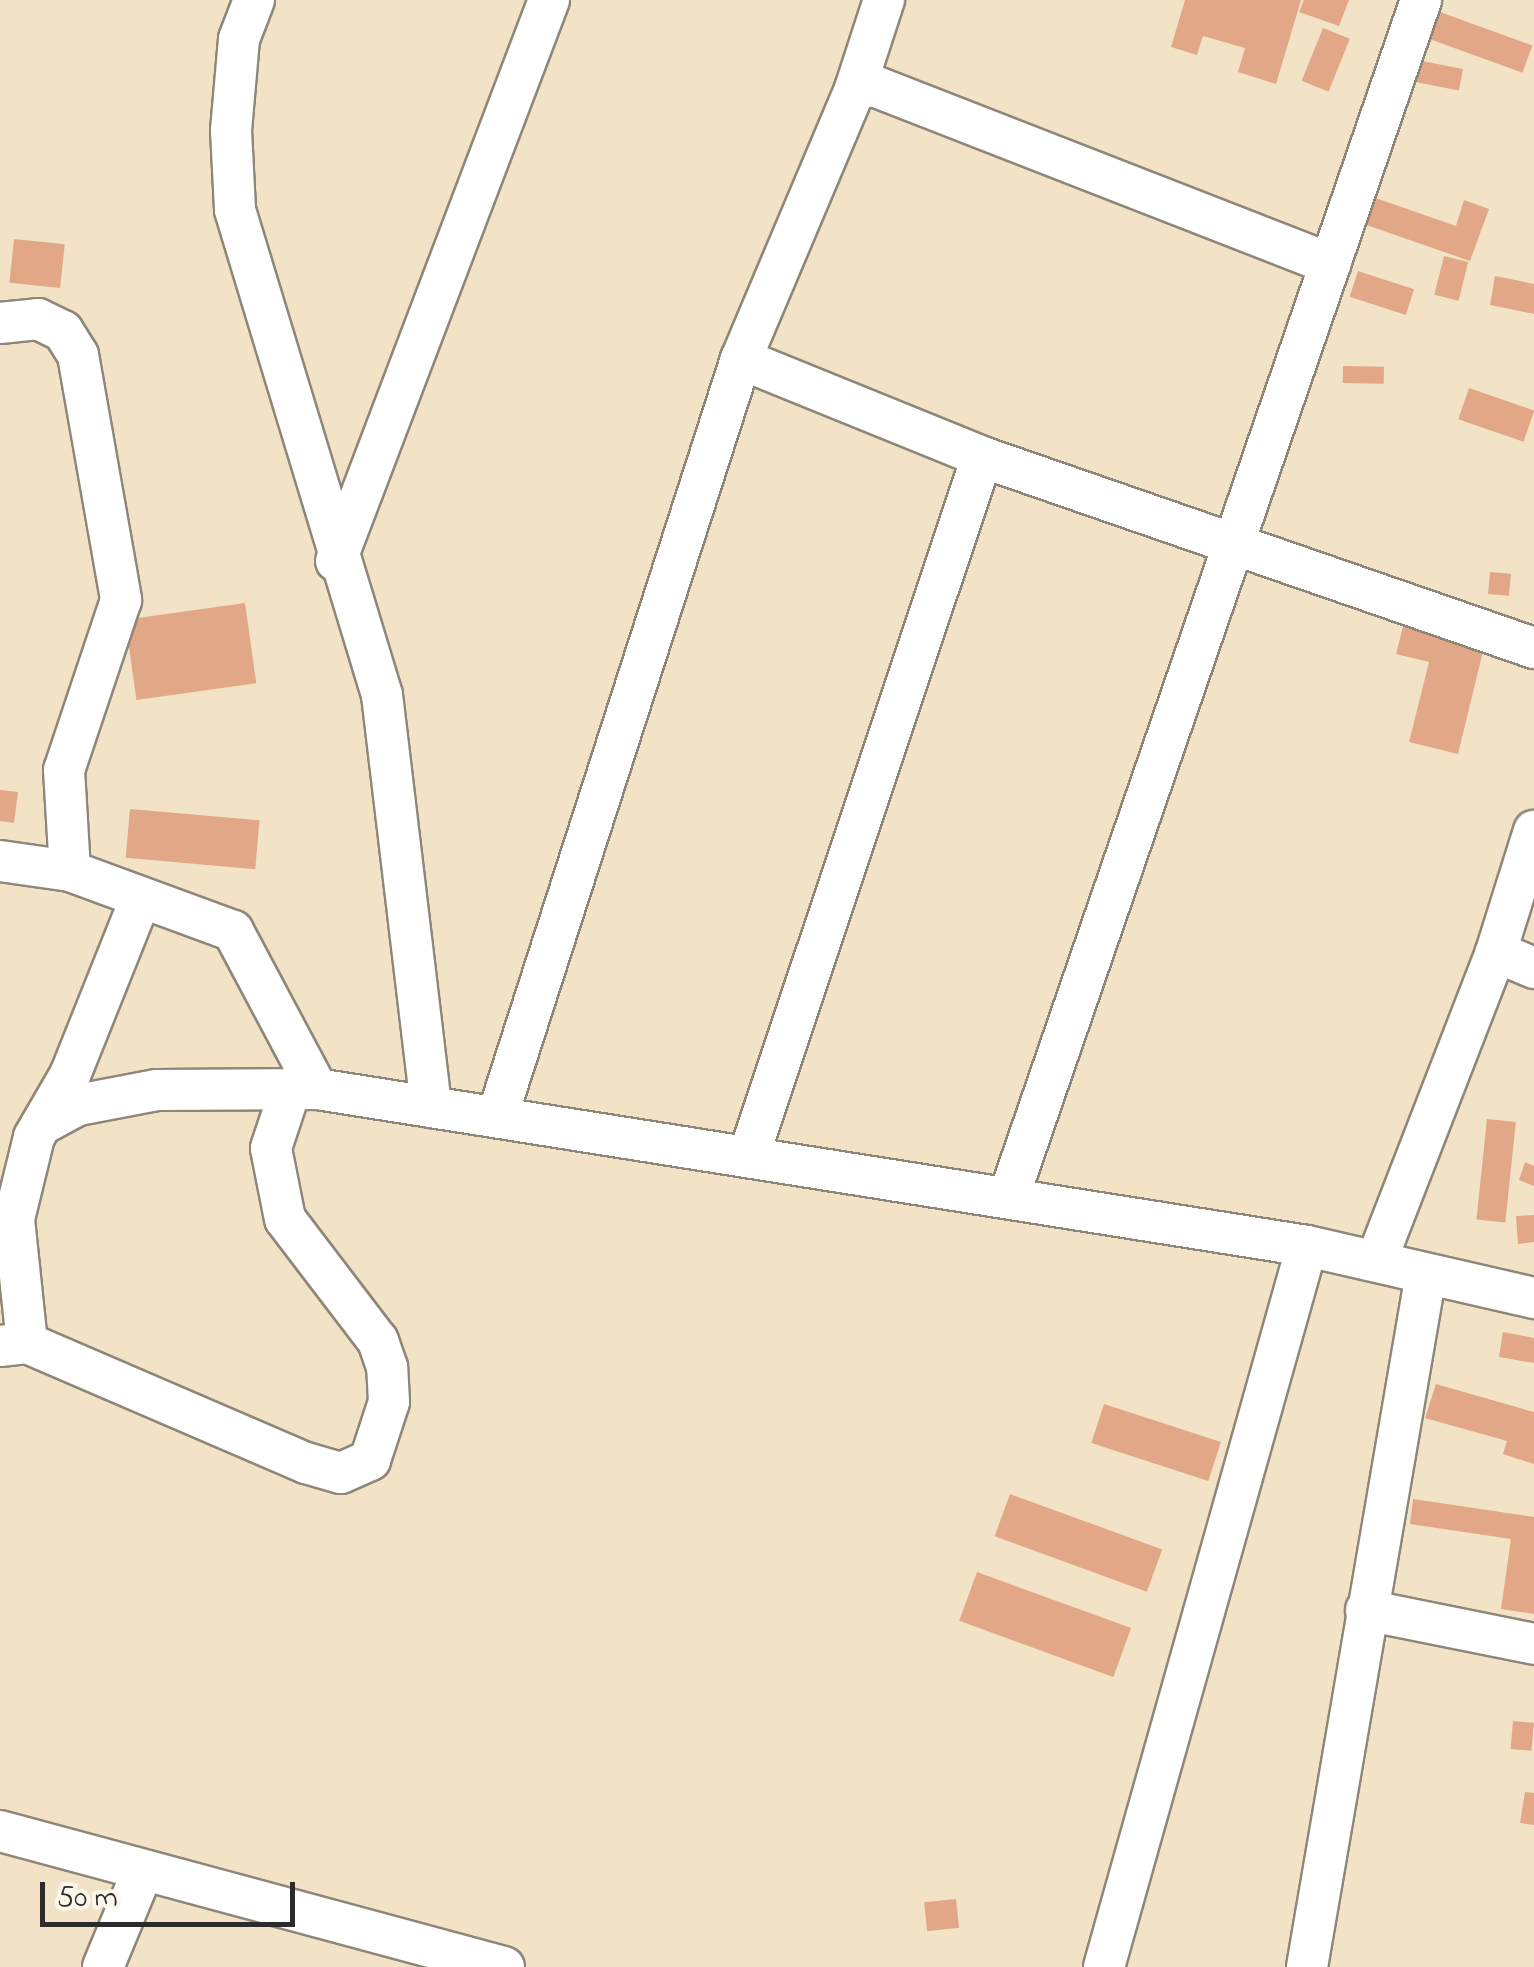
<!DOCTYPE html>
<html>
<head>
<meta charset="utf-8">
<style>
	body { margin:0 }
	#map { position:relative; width:1534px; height:1967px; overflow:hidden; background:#f2e3c7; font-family:"Indie Flower",sans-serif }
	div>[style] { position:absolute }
	.building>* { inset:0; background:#e1a787; transform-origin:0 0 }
	.roads { filter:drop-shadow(2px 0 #8e8779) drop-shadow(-2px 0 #8e8779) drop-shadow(0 2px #8e8779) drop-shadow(0 -2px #8e8779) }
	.street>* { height:40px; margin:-20px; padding:0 20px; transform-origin:20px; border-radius:20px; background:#fff }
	span { translate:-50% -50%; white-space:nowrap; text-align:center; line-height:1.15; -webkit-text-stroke:10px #fbf7ec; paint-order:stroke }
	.scale { position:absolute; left:40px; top:1882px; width:255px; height:45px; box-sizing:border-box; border:5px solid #2b2b2b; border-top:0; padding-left:12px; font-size:30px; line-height:35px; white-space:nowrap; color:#2b2b2b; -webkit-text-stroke:8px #fbf7ec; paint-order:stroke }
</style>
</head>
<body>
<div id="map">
	<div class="building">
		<div style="clip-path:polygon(1185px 0,1301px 0,1276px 84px,1238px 72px,1245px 48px,1203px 36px,1197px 55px,1171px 47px)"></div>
		<div style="clip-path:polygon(1304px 0,1349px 0,1339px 26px,1299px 12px)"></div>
		<div style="left:1429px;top:8px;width:110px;height:29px;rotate:20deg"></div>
		<div style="left:1323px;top:28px;width:29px;height:57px;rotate:22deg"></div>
		<div style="left:1412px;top:59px;width:52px;height:22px;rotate:11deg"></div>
		<div style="clip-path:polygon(1367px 195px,1456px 226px,1464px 200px,1489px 209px,1470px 261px,1358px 222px)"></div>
		<div style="left:14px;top:239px;width:51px;height:44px;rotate:6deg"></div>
		<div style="left:1444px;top:256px;width:25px;height:40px;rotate:14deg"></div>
		<div style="left:1358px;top:271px;width:59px;height:27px;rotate:18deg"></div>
		<div style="clip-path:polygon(1495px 276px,1534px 284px,1534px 314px,1490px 305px)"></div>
		<div style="left:1343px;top:366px;width:41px;height:17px;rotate:1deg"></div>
		<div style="left:1469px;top:388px;width:69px;height:33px;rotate:19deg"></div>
		<div style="left:1490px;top:572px;width:21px;height:22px;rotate:5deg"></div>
		<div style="left:245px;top:603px;width:81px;height:121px;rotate:82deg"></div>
		<div style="clip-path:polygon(1405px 619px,1486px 639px,1458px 754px,1409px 742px,1429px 662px,1396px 654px)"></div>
		<div style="clip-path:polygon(0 790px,18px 792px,14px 823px,0 821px)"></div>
		<div style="left:130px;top:809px;width:130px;height:49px;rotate:5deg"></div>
		<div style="left:1487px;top:1119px;width:29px;height:101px;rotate:6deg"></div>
		<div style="clip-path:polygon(1525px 1162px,1534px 1166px,1534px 1186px,1519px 1180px)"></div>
		<div style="clip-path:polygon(1534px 1215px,1534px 1242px,1518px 1244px,1516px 1216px)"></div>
		<div style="clip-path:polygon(1503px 1332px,1534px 1338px,1534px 1363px,1499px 1357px)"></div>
		<div style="clip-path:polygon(1436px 1384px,1534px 1412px,1534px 1464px,1503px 1454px,1507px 1441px,1425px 1418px)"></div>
		<div style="left:1104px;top:1404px;width:123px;height:41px;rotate:18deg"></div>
		<div style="left:1010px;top:1494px;width:162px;height:45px;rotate:20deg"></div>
		<div style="clip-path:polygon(1413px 1499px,1534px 1517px,1534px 1614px,1501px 1609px,1511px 1539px,1410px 1524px)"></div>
		<div style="left:977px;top:1572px;width:164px;height:52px;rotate:20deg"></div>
		<div style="left:1513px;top:1721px;width:21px;height:28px;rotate:5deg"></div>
		<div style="clip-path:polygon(1525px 1792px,1534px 1793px,1534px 1825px,1520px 1823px)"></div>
		<div style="left:956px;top:1899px;width:29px;height:32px;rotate:84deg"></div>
	</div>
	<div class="roads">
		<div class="street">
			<div style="left:254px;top:0;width:42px;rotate:111deg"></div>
			<div style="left:239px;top:39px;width:91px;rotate:95deg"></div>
			<div style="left:231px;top:130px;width:80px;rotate:87.1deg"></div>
			<div style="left:235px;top:210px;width:507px;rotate:73.14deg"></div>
			<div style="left:382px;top:695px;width:415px;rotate:83.2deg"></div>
			<div style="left:855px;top:89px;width:19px;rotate:-9deg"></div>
			<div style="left:874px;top:86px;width:490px;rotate:21.3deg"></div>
			<div style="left:0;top:323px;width:38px;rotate:-6deg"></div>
			<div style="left:38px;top:319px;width:28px;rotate:26deg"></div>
			<div style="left:63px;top:331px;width:28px;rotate:58deg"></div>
			<div style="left:78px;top:355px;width:249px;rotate:80deg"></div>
			<div style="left:121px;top:600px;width:179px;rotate:108.5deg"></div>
			<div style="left:64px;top:770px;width:101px;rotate:86.6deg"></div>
			<div style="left:741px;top:359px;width:260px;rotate:22.1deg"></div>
			<div style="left:982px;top:457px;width:584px;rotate:19.09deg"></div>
			<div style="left:336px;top:561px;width:600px;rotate:-69.21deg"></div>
			<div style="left:0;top:861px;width:71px;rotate:8.1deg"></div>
			<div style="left:70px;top:871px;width:174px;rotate:20.2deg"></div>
			<div style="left:233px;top:931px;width:179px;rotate:62deg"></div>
			<div style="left:1496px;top:952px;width:41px;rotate:22.8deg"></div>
			<div style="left:498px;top:1114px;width:793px;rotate:-72.16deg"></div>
			<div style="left:741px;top:359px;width:293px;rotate:-67.1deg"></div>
			<div style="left:855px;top:89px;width:94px;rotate:-72deg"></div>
			<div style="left:41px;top:1125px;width:42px;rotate:-28.4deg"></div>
			<div style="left:78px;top:1105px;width:80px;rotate:-10.8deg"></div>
			<div style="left:157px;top:1090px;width:160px;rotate:-0.4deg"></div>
			<div style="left:317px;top:1089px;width:1002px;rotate:9.01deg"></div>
			<div style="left:1307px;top:1246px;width:233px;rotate:12.9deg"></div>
			<div style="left:749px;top:1155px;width:736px;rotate:-71.54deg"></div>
			<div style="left:1009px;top:1196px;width:1265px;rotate:-70.99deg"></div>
			<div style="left:1377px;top:1259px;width:329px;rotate:-68.8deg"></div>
			<div style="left:1496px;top:952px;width:127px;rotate:-72.6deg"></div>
			<div style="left:27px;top:1343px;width:125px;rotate:-96deg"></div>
			<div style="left:14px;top:1219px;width:84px;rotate:-76.3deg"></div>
			<div style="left:34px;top:1137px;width:72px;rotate:-59.9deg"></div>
			<div style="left:70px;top:1075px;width:188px;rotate:-68.2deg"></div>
			<div style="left:0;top:1346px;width:27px;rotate:-6deg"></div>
			<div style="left:27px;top:1343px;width:304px;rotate:23.3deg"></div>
			<div style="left:306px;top:1463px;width:36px;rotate:16deg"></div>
			<div style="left:341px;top:1473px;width:32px;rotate:-24deg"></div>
			<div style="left:370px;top:1460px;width:61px;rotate:-71.9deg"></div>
			<div style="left:389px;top:1402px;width:35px;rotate:-93deg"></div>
			<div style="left:387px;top:1367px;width:28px;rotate:-109deg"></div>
			<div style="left:378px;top:1341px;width:153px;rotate:-127.3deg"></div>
			<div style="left:285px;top:1219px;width:72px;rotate:-101.2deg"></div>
			<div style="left:271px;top:1148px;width:63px;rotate:-71.6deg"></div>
			<div style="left:1366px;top:1610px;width:171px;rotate:11.4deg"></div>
			<div style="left:0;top:1831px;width:522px;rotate:15.1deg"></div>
			<div style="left:103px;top:1967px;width:102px;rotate:-67.5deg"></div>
			<div style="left:1104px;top:1967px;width:749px;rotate:-74.28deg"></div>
			<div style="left:1307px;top:1967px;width:703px;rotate:-80.26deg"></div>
		</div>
	</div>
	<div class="scale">50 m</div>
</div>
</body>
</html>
